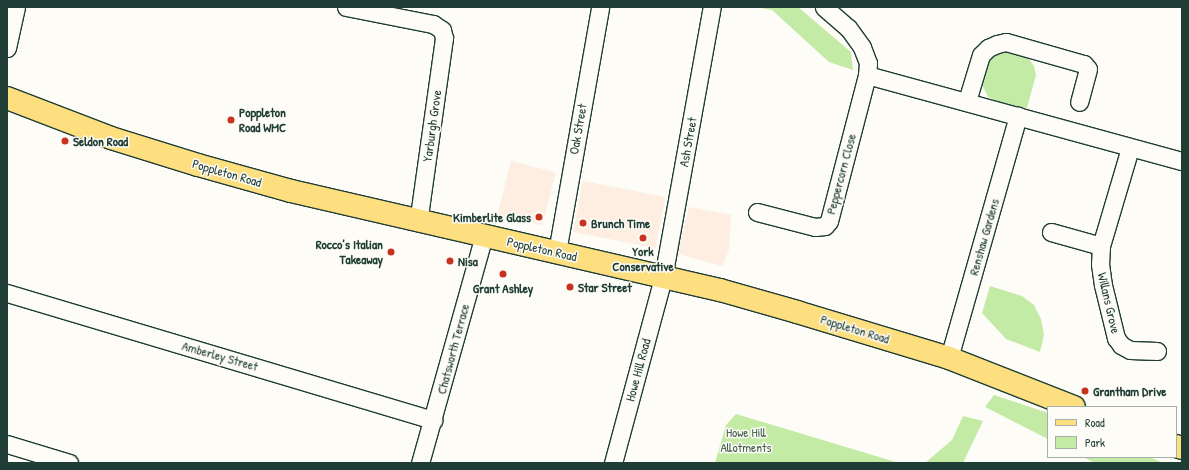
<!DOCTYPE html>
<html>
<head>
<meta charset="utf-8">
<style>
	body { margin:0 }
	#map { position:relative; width:1189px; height:470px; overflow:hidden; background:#fdfcf7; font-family:"Patrick Hand",sans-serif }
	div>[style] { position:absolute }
	.built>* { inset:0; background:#feede1; transform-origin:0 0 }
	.green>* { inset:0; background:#c4eba6 }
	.roads { filter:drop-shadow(1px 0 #1f3d34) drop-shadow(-1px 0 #1f3d34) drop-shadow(0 1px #1f3d34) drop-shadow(0 -1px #1f3d34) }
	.street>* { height:17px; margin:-8.5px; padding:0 8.5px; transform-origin:8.5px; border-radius:8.5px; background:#fdfcf7 }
	.primary>* { height:22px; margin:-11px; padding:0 11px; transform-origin:11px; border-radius:11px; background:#fedf80 }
	.dots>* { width:11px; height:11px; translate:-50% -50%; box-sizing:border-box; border:2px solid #fdfcf7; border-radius:50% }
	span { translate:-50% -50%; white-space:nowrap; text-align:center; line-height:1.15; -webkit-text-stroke:3px #fdfcf7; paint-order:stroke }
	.poi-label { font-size:13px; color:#1f3d34; font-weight:700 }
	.left { translate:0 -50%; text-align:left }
	.right { translate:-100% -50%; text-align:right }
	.street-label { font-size:13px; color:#1f3d34 }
	.park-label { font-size:13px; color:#40604b }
	.frame { position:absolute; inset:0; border:8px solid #1f3d34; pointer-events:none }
	.legend { position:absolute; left:1047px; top:406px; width:130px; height:52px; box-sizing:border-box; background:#fdfcf7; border:1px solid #a4b0a9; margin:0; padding:5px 7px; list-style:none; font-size:12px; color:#1f3d34 }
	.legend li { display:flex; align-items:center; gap:8px; height:20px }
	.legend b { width:20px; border:1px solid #a4b0a9 }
</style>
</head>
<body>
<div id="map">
	<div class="built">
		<div style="left:511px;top:161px;width:46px;height:55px;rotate:14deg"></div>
		<div style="left:583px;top:181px;width:84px;height:52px;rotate:11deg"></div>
		<div style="clip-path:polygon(689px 207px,731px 215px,729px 250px,722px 266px,678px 254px)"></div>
	</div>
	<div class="green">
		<div style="clip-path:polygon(755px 7px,798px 7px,851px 52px,853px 70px,829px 62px,772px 10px)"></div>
		<div style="clip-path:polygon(1002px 50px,1016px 52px,1028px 58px,1034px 66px,1036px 75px,1027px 108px,1001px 103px,988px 97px,982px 85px,986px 67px,993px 56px)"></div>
		<div style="clip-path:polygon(990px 286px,1022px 296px,1034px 305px,1041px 319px,1044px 335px,1040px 352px,1006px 339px,982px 313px)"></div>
		<div style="clip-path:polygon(994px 395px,1048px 413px,1048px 439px,985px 407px)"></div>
		<div style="clip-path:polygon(736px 414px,899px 463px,715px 463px,726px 425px)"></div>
		<div style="clip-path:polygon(963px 416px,983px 421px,963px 463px,925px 463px,952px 440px)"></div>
		<div style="clip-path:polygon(1083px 457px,1150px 457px,1163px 463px,1095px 463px)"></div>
	</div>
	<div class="roads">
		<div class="street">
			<div style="left:346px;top:7px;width:89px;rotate:11.1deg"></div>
			<div style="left:433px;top:24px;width:11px;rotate:34deg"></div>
			<div style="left:442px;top:30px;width:8px;rotate:76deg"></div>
			<div style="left:444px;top:38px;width:186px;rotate:98deg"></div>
			<div style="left:7px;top:48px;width:42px;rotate:-77.6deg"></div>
			<div style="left:867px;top:75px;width:327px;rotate:15.3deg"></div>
			<div style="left:967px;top:101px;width:48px;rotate:-73.1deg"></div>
			<div style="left:981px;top:55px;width:10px;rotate:-45deg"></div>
			<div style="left:988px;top:48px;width:10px;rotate:-24deg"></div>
			<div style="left:997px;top:44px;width:9px;rotate:-13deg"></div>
			<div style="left:1006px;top:42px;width:81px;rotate:15.8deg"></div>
			<div style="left:1084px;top:64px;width:6px;rotate:51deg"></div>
			<div style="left:1088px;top:69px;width:34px;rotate:105deg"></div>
			<div style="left:1130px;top:148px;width:102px;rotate:106.5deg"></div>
			<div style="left:1101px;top:246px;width:18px;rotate:93deg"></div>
			<div style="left:1100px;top:264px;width:21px;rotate:82deg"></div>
			<div style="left:1103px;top:285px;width:55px;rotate:76.2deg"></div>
			<div style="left:1116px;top:338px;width:9px;rotate:54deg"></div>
			<div style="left:1121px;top:345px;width:10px;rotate:29deg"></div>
			<div style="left:1130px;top:350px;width:27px;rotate:2deg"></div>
			<div style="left:757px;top:212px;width:60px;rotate:14.5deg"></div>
			<div style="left:815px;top:227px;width:10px;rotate:-6deg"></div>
			<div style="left:825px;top:226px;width:6px;rotate:-51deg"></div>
			<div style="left:829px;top:221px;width:151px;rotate:-75.4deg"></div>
			<div style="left:867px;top:75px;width:12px;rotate:-85deg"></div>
			<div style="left:868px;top:63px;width:17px;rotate:-111deg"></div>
			<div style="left:862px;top:47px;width:24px;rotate:-126deg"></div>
			<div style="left:848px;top:28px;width:32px;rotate:-139deg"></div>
			<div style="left:1051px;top:232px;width:52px;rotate:15.6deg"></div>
			<div style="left:557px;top:252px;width:249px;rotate:-80deg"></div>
			<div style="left:7px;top:293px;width:445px;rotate:16.6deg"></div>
			<div style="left:949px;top:358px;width:252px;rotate:-74.1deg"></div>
			<div style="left:7px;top:444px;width:65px;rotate:17deg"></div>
			<div style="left:420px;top:463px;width:237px;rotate:-74.3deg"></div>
			<div style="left:613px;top:463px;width:192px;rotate:-74.9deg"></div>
			<div style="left:663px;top:278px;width:275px;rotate:-79.8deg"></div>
		</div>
		<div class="primary">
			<div style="left:7px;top:98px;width:111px;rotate:21deg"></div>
			<div style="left:111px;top:138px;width:91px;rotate:17.2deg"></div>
			<div style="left:198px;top:165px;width:97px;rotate:15.6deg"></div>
			<div style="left:291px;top:191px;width:440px;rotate:13deg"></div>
			<div style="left:720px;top:290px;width:80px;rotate:15.9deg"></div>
			<div style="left:797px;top:312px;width:159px;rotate:16.8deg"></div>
			<div style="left:949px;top:358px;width:134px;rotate:21.4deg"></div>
			<div style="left:1176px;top:446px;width:6px;rotate:18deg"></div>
		</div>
	</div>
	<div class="dots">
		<div style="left:231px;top:120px;background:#c8321e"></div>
		<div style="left:65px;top:141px;background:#c8321e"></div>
		<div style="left:539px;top:217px;background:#c8321e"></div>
		<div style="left:583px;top:223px;background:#c8321e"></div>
		<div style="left:643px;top:238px;background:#c8321e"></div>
		<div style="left:391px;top:252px;background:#c8321e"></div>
		<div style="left:450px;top:261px;background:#c8321e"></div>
		<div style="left:503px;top:274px;background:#c8321e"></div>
		<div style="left:570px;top:287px;background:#c8321e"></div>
		<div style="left:1085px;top:391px;background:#c8321e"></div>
	</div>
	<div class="poi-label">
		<span class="left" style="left:239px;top:120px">Poppleton<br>Road WMC</span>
		<span class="left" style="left:73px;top:141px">Seldon Road</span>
		<span class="right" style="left:531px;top:217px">Kimberlite Glass</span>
		<span class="left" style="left:591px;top:223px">Brunch Time</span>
		<span class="right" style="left:383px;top:252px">Rocco’s Italian<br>Takeaway</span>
		<span style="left:643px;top:259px">York<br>Conservative</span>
		<span class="left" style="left:458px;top:261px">Nisa</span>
		<span class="left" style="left:578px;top:287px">Star Street</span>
		<span style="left:503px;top:288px">Grant Ashley</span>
		<span class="left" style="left:1093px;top:391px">Grantham Drive</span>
	</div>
	<div class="street-label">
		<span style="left:432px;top:126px;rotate:-82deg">Yarburgh Grove</span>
		<span style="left:578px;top:129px;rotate:-80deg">Oak Street</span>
		<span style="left:688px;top:142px;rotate:-80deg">Ash Street</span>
		<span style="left:227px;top:173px;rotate:16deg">Poppleton Road</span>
		<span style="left:841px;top:174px;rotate:-75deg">Peppercorn Close</span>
		<span style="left:984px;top:237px;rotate:-74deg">Renshaw Gardens</span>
		<span style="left:542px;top:249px;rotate:13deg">Poppleton Road</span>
		<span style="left:1109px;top:303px;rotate:77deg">Willans Grove</span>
		<span style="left:855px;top:329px;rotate:17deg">Poppleton Road</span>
		<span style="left:453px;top:349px;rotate:-75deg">Chatsworth Terrace</span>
		<span style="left:220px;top:356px;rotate:16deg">Amberley Street</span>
		<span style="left:638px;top:370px;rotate:-75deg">Howe Hill Road</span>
	</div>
	<div class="park-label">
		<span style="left:746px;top:440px">Howe Hill<br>Allotments</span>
	</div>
	<div class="frame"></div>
	<ul class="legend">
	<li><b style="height:5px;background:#fedf80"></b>Road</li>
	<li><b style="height:11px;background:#c4eba6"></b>Park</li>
	</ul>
</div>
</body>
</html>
